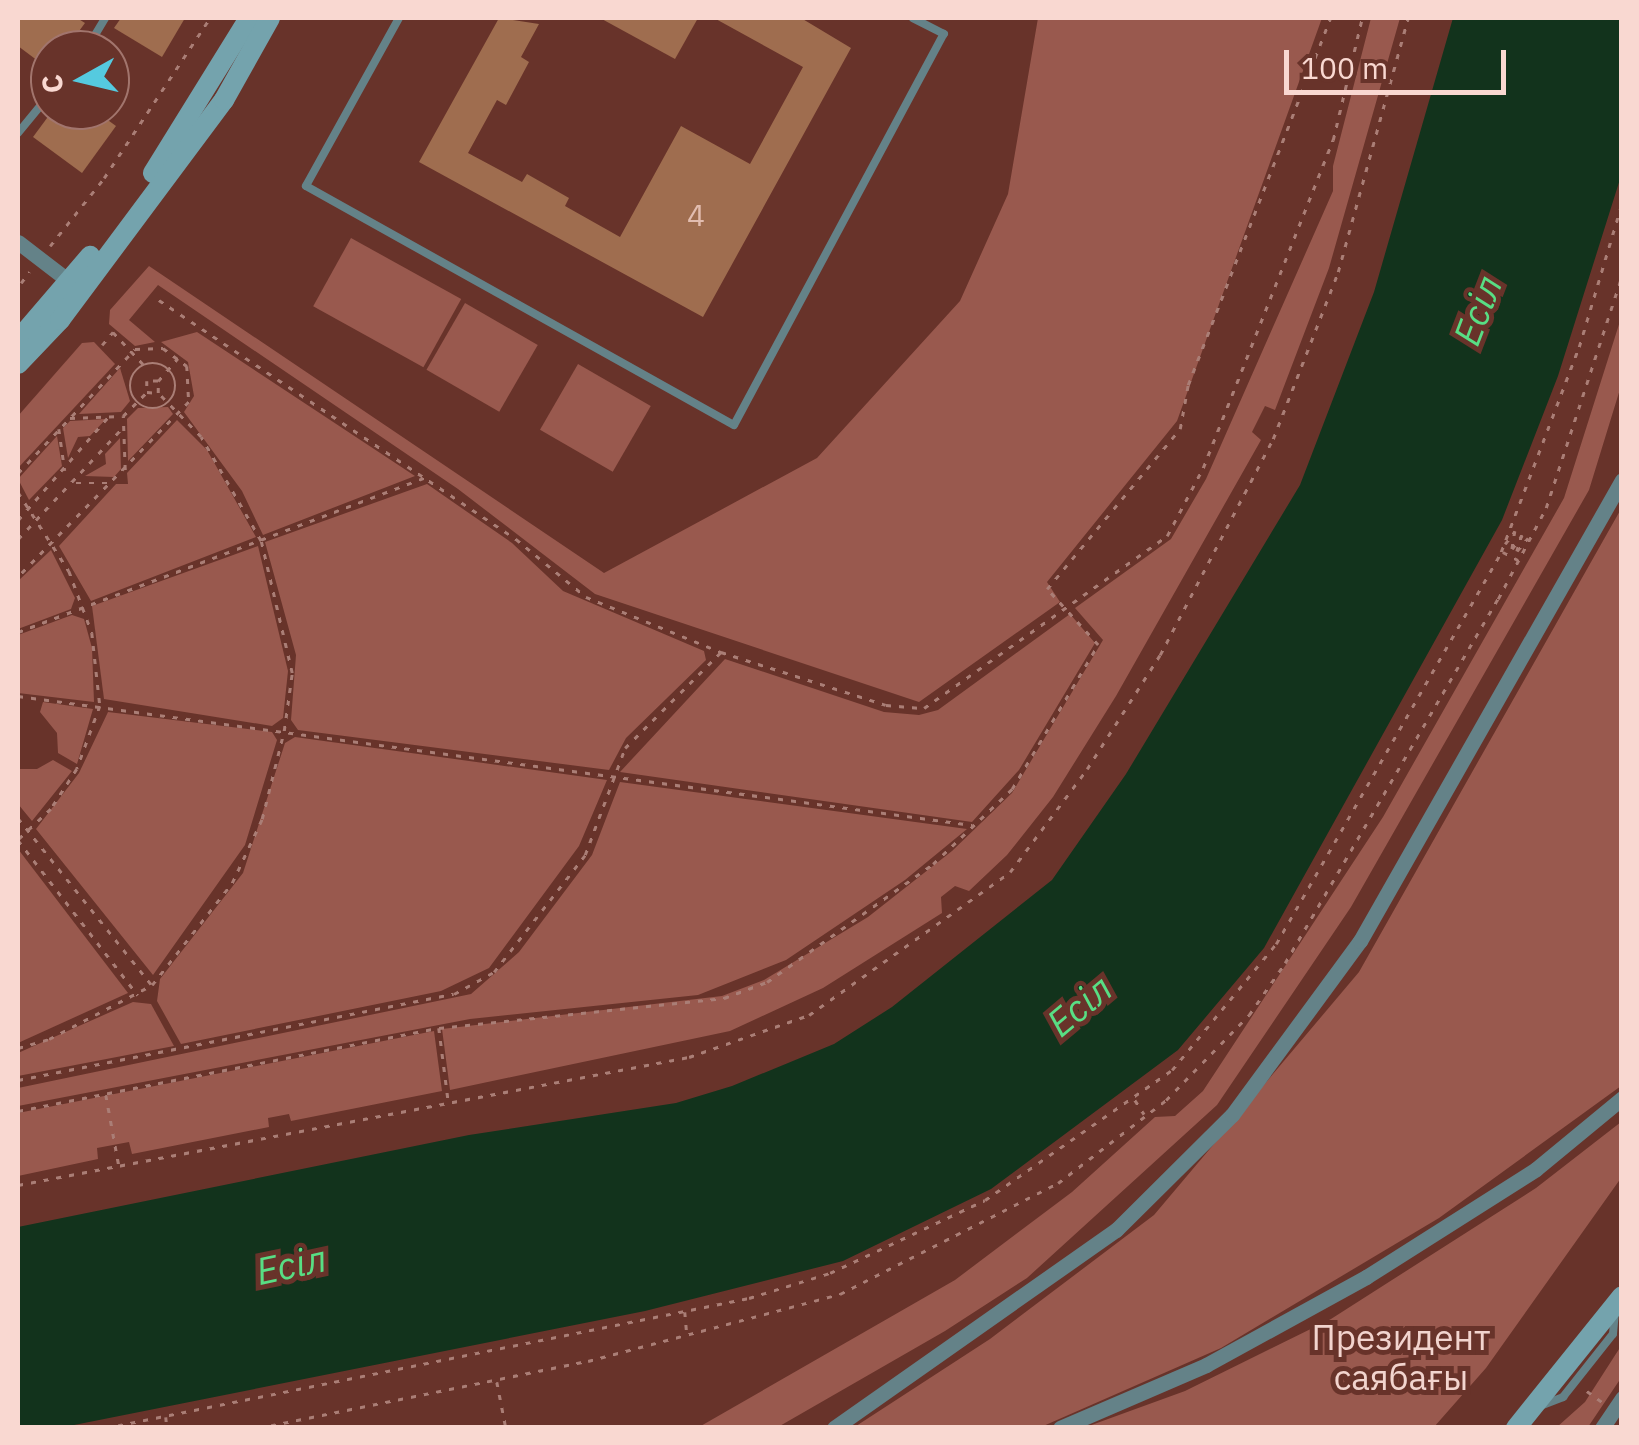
<!DOCTYPE html>
<html>
<head>
<meta charset="utf-8">
<style>
	body { margin:0 }
	#map { position:relative; width:1639px; height:1445px; overflow:hidden; background:#68332a; font-family:"IBM Plex Sans",sans-serif }
	div>[style] { position:absolute }
	.green>* { inset:0; background:#99594e; transform-origin:0 0 }
	.water>* { inset:0; background:#12331c }
	.building>* { inset:0; background:#9f6d4f }
	.path>* { height:2.5px; margin-top:-1.25px; transform-origin:0; background:repeating-linear-gradient(90deg,#aa7e76 0 5px,transparent 0 13px) }
	.path>.ring { margin:-1.25px; padding:0; box-sizing:content-box; background:none; border:2.5px solid #aa7e76; border-radius:50% }
	.lane>* { height:8px; margin:-4px; padding:0 4px; transform-origin:4px; border-radius:4px; background:#648288 }
	.street>* { height:15px; margin:-7.5px; padding:0 7.5px; transform-origin:7.5px; border-radius:7.5px; background:#648288 }
	.secondary>* { height:20px; margin:-10px; padding:0 10px; transform-origin:10px; border-radius:10px; background:#74a3ad }
	span { translate:-50% -50%; white-space:nowrap; text-align:center; line-height:1.15; -webkit-text-stroke:10px #68332a; paint-order:stroke }
	.number-label { font-size:30px; color:#e2bdb0 }
	.number-label span { -webkit-text-stroke-width:0 }
	.park-label { font-size:35px; color:#f2d4ce }
	.water-label { font-size:38px; color:#58de84; font-style:italic }
	.frame { position:absolute; inset:0; border:20px solid #f9d8d1; pointer-events:none }
	.north { position:absolute; left:30px; top:30px; width:100px; height:100px; box-sizing:border-box; background:#68332a; border:2px solid #a2756d; border-radius:50%; rotate:262deg; font-size:28px; font-weight:700; line-height:40px; text-align:center; color:#f9d8d1 }
	.north::after { content:''; display:block; margin:auto; width:35px; height:45px; background:#55cadf; clip-path:polygon(50% 0,100% 100%,50% 72%,0 100%) }
	.scale { position:absolute; left:1284px; top:50px; width:222px; height:45px; box-sizing:border-box; border:5px solid #f9d8d1; border-top:0; padding-left:12px; font-size:30px; line-height:35px; white-space:nowrap; color:#f9d8d1; -webkit-text-stroke:8px #68332a; paint-order:stroke }
</style>
</head>
<body>
<div id="map">
	<div class="green">
		<div style="clip-path:polygon(1038px 18px,1322px 18px,1177px 421px,1047px 582px,1060px 602px,919px 702px,595px 594px,458px 489px,158px 285px,129px 320px,155px 342px,135px 346px,109px 324px,110px 310px,149px 266px,604px 573px,817px 458px,960px 301px,1008px 194px)"></div>
		<div style="clip-path:polygon(1371px 18px,1400px 18px,1329px 268px,1275px 410px,1265px 406px,1252px 432px,1261px 440px,1116px 696px,1053px 797px,1007px 855px,969px 891px,955px 886px,941px 897px,942px 913px,823px 988px,730px 1031px,450px 1090px,442px 1029px,722px 996px,764px 980px,868px 917px,952px 851px,1012px 793px,1103px 640px,1075px 608px,1171px 539px,1206px 479px,1333px 191px,1333px 166px)"></div>
		<div style="left:351px;top:238px;width:126px;height:78px;rotate:29deg"></div>
		<div style="left:465px;top:303px;width:84px;height:77px;rotate:30deg"></div>
		<div style="clip-path:polygon(1621px 318px,1621px 386px,1589px 490px,1351px 907px,1217px 1105px,1027px 1278px,945px 1331px,778px 1427px,699px 1427px,955px 1280px,1072px 1192px,1155px 1117px,1175px 1116px,1203px 1091px,1383px 817px,1564px 498px)"></div>
		<div style="clip-path:polygon(197px 332px,415px 476px,263px 535px,242px 491px,184px 412px,194px 396px,188px 362px,161px 342px)"></div>
		<div style="clip-path:polygon(94px 342px,115px 364px,18px 468px,18px 416px,82px 343px)"></div>
		<div style="left:578px;top:364px;width:84px;height:76px;rotate:30deg"></div>
		<div style="clip-path:polygon(120px 368px,130px 401px,121px 412px,79px 414px)"></div>
		<div style="clip-path:polygon(168px 407px,173px 414px,128px 461px,127px 419px,138px 408px)"></div>
		<div style="clip-path:polygon(106px 419px,90px 436px,78px 437px,68px 458px,63px 428px,70px 421px)"></div>
		<div style="clip-path:polygon(177px 420px,207px 450px,256px 537px,91px 601px,59px 546px,116px 484px,128px 484px,127px 473px)"></div>
		<div style="clip-path:polygon(57px 436px,62px 466px,29px 500px,18px 479px)"></div>
		<div style="clip-path:polygon(120px 438px,121px 469px,114px 477px,85px 476px,106px 464px,105px 454px)"></div>
		<div style="clip-path:polygon(427px 484px,512px 543px,563px 591px,704px 651px,706px 660px,626px 738px,609px 770px,298px 730px,291px 720px,296px 655px,265px 542px)"></div>
		<div style="clip-path:polygon(1621px 509px,1621px 1086px,1439px 1218px,1221px 1348px,1041px 1427px,853px 1428px,990px 1339px,1154px 1215px,1359px 972px)"></div>
		<div style="clip-path:polygon(258px 546px,288px 671px,283px 718px,272px 726px,104px 699px,92px 606px)"></div>
		<div style="clip-path:polygon(51px 550px,75px 598px,71px 609px,18px 629px,18px 581px)"></div>
		<div style="clip-path:polygon(1070px 614px,1095px 643px,1019px 770px,972px 822px,620px 772px,725px 659px,884px 712px,919px 715px,938px 710px)"></div>
		<div style="clip-path:polygon(72px 615px,84px 619px,92px 648px,94px 702px,18px 693px,18px 635px)"></div>
		<div style="clip-path:polygon(43px 702px,93px 709px,77px 764px,58px 753px,57px 733px,40px 712px)"></div>
		<div style="clip-path:polygon(108px 712px,272px 732px,277px 740px,245px 845px,153px 975px,36px 829px,79px 773px)"></div>
		<div style="clip-path:polygon(295px 737px,607px 780px,579px 846px,489px 968px,441px 991px,181px 1044px,157px 1001px,160px 979px,243px 873px,285px 743px)"></div>
		<div style="clip-path:polygon(53px 760px,72px 771px,32px 821px,18px 804px,18px 769px,37px 769px)"></div>
		<div style="clip-path:polygon(620px 782px,967px 829px,905px 880px,786px 960px,698px 995px,470px 1019px,18px 1106px,18px 1088px,471px 994px,519px 952px,592px 855px)"></div>
		<div style="clip-path:polygon(18px 849px,128px 993px,18px 1043px)"></div>
		<div style="clip-path:polygon(133px 1002px,151px 1004px,174px 1046px,18px 1076px,18px 1053px)"></div>
		<div style="clip-path:polygon(434px 1031px,442px 1091px,291px 1121px,289px 1114px,268px 1118px,269px 1127px,132px 1154px,129px 1142px,97px 1148px,98px 1159px,18px 1176px,18px 1113px)"></div>
		<div style="clip-path:polygon(1621px 1122px,1621px 1178px,1486px 1368px,1434px 1427px,1086px 1427px,1185px 1391px,1331px 1319px,1536px 1188px)"></div>
		<div style="clip-path:polygon(1621px 1346px,1621px 1378px,1588px 1427px,1557px 1427px,1585px 1402px)"></div>
	</div>
	<div class="water">
		<div style="clip-path:polygon(1453px 18px,1621px 18px,1621px 176px,1558px 376px,1502px 520px,1264px 948px,1178px 1050px,991px 1189px,843px 1261px,645px 1311px,64px 1427px,18px 1427px,18px 1227px,469px 1135px,676px 1103px,732px 1086px,834px 1044px,892px 1007px,1052px 880px,1126px 774px,1300px 485px,1374px 292px)"></div>
	</div>
	<div class="building">
		<div style="clip-path:polygon(18px 18px,77px 18px,85px 23px,65px 50px,50px 50px,50px 70px,18px 46px)"></div>
		<div style="clip-path:polygon(121px 18px,185px 18px,162px 57px,114px 28px)"></div>
		<div style="clip-path:polygon(499px 18px,539px 24px,521px 57px,529px 62px,506px 105px,497px 100px,468px 153px,522px 182px,527px 174px,569px 198px,565px 206px,620px 237px,681px 126px,750px 164px,803px 67px,714px 18px,801px 18px,851px 48px,703px 317px,419px 162px)"></div>
		<div style="clip-path:polygon(600px 18px,698px 18px,675px 59px)"></div>
		<div style="clip-path:polygon(53px 110px,94px 110px,116px 126px,82px 173px,33px 137px)"></div>
	</div>
	<div class="path">
		<div style="left:50px;top:246px;width:87px;rotate:-51.5deg"></div>
		<div style="left:104px;top:178px;width:192px;rotate:-56.5deg"></div>
		<div style="left:21px;top:283px;width:14px;rotate:-54deg"></div>
		<div style="left:159px;top:300px;width:430px;rotate:33.8deg"></div>
		<div style="left:516px;top:539px;width:91px;rotate:39.6deg"></div>
		<div style="left:586px;top:597px;width:146px;rotate:22.2deg"></div>
		<div style="left:721px;top:652px;width:173px;rotate:17.8deg"></div>
		<div style="left:886px;top:705px;width:38px;rotate:5deg"></div>
		<div style="left:924px;top:708px;width:298px;rotate:-35.3deg"></div>
		<div style="left:1167px;top:536px;width:77px;rotate:-62.1deg"></div>
		<div style="left:1203px;top:468px;width:353px;rotate:-68.4deg"></div>
		<div style="left:1333px;top:140px;width:125px;rotate:-76.6deg"></div>
		<div style="left:102px;top:345px;width:17px;rotate:-50deg"></div>
		<div style="left:113px;top:332px;width:44px;rotate:46.8deg"></div>
		<div class="ring" style="left:130px;top:363px;width:43.5px;height:43.5px"></div>
		<div style="left:158px;top:381px;width:11px;rotate:180deg"></div>
		<div style="left:147px;top:381px;width:11px;rotate:90deg"></div>
		<div style="left:147px;top:392px;width:11px;rotate:5deg"></div>
		<div style="left:158px;top:393px;width:12px;rotate:-90deg"></div>
		<div style="left:158px;top:381px;width:30px;rotate:-49deg"></div>
		<div style="left:70px;top:418px;width:52px;rotate:-2.2deg"></div>
		<div style="left:59px;top:429px;width:42px;rotate:81.9deg"></div>
		<div style="left:125px;top:470px;width:54px;rotate:-92.1deg"></div>
		<div style="left:123px;top:416px;width:34px;rotate:-45deg"></div>
		<div style="left:18px;top:473px;width:170px;rotate:-46.7deg"></div>
		<div style="left:135px;top:349px;width:28px;rotate:-2deg"></div>
		<div style="left:163px;top:348px;width:30px;rotate:37deg"></div>
		<div style="left:187px;top:366px;width:36px;rotate:87deg"></div>
		<div style="left:189px;top:402px;width:245px;rotate:134.3deg"></div>
		<div style="left:76px;top:483px;width:36px"></div>
		<div style="left:18px;top:492px;width:94px;rotate:57.2deg"></div>
		<div style="left:69px;top:571px;width:66px;rotate:69.6deg"></div>
		<div style="left:92px;top:633px;width:73px;rotate:83.7deg"></div>
		<div style="left:100px;top:706px;width:67px;rotate:110.1deg"></div>
		<div style="left:77px;top:769px;width:48px;rotate:123deg"></div>
		<div style="left:51px;top:809px;width:45px;rotate:136.8deg"></div>
		<div style="left:18px;top:520px;width:140px;rotate:-48.8deg"></div>
		<div style="left:18px;top:539px;width:155px;rotate:-46.8deg"></div>
		<div style="left:1505px;top:544px;width:16px;rotate:-52deg"></div>
		<div style="left:1515px;top:531px;width:18px;rotate:99deg"></div>
		<div style="left:1512px;top:549px;width:17px;rotate:-54deg"></div>
		<div style="left:1522px;top:535px;width:17px;rotate:107deg"></div>
		<div style="left:1517px;top:551px;width:17px;rotate:-50deg"></div>
		<div style="left:1503px;top:552px;width:17px;rotate:28deg"></div>
		<div style="left:18px;top:632px;width:437px;rotate:-20.8deg"></div>
		<div style="left:18px;top:696px;width:963px;rotate:7.7deg"></div>
		<div style="left:18px;top:818px;width:213px;rotate:51.3deg"></div>
		<div style="left:18px;top:840px;width:196px;rotate:52.3deg"></div>
		<div style="left:439px;top:1028px;width:71px;rotate:82.7deg"></div>
		<div style="left:18px;top:1048px;width:32px;rotate:-16deg"></div>
		<div style="left:49px;top:1039px;width:116px;rotate:-27.7deg"></div>
		<div style="left:152px;top:985px;width:130px;rotate:-51.9deg"></div>
		<div style="left:232px;top:883px;width:71px;rotate:-64.9deg"></div>
		<div style="left:262px;top:819px;width:91px;rotate:-76deg"></div>
		<div style="left:284px;top:731px;width:59px;rotate:-82.1deg"></div>
		<div style="left:292px;top:673px;width:136px;rotate:-103.2deg"></div>
		<div style="left:261px;top:541px;width:120px;rotate:-120deg"></div>
		<div style="left:201px;top:437px;width:62px;rotate:-134.3deg"></div>
		<div style="left:18px;top:1080px;width:444px;rotate:-11.2deg"></div>
		<div style="left:454px;top:994px;width:46px;rotate:-28.8deg"></div>
		<div style="left:494px;top:972px;width:148px;rotate:-52.1deg"></div>
		<div style="left:585px;top:855px;width:114px;rotate:-69.5deg"></div>
		<div style="left:625px;top:748px;width:136px;rotate:-45deg"></div>
		<div style="left:106px;top:1095px;width:72px;rotate:79.6deg"></div>
		<div style="left:1135px;top:1100px;width:17px;rotate:57deg"></div>
		<div style="left:18px;top:1111px;width:429px;rotate:-11.2deg"></div>
		<div style="left:439px;top:1028px;width:287px;rotate:-6deg"></div>
		<div style="left:724px;top:998px;width:46px;rotate:-20.4deg"></div>
		<div style="left:767px;top:982px;width:204px;rotate:-35.4deg"></div>
		<div style="left:933px;top:864px;width:109px;rotate:-43.5deg"></div>
		<div style="left:1012px;top:789px;width:168px;rotate:-59.2deg"></div>
		<div style="left:1098px;top:645px;width:76px;rotate:-132.3deg"></div>
		<div style="left:1047px;top:589px;width:208px;rotate:-50.3deg"></div>
		<div style="left:1180px;top:429px;width:45px;rotate:-79.7deg"></div>
		<div style="left:1188px;top:385px;width:394px;rotate:-68.8deg"></div>
		<div style="left:18px;top:1185px;width:683px;rotate:-10.8deg"></div>
		<div style="left:689px;top:1057px;width:127px;rotate:-19.3deg"></div>
		<div style="left:809px;top:1015px;width:247px;rotate:-35.4deg"></div>
		<div style="left:1010px;top:872px;width:129px;rotate:-53.2deg"></div>
		<div style="left:1087px;top:769px;width:135px;rotate:-57.4deg"></div>
		<div style="left:1160px;top:655px;width:244px;rotate:-62.4deg"></div>
		<div style="left:1273px;top:439px;width:179px;rotate:-68.7deg"></div>
		<div style="left:1338px;top:272px;width:263px;rotate:-74.6deg"></div>
		<div style="left:685px;top:1312px;width:21px;rotate:85deg"></div>
		<div style="left:497px;top:1382px;width:47px;rotate:78.9deg"></div>
		<div style="left:1587px;top:1391px;width:19px;rotate:36deg"></div>
		<div style="left:166px;top:1417px;width:11px;rotate:85deg"></div>
		<div style="left:105px;top:1428px;width:657px;rotate:-11.41deg"></div>
		<div style="left:749px;top:1298px;width:85px;rotate:-17.2deg"></div>
		<div style="left:830px;top:1273px;width:171px;rotate:-25.2deg"></div>
		<div style="left:985px;top:1200px;width:228px;rotate:-34.8deg"></div>
		<div style="left:1172px;top:1070px;width:163px;rotate:-50.5deg"></div>
		<div style="left:1276px;top:944px;width:452px;rotate:-60.1deg"></div>
		<div style="left:1501px;top:552px;width:219px;rotate:-69.2deg"></div>
		<div style="left:1579px;top:347px;width:150px;rotate:-73.4deg"></div>
		<div style="left:258px;top:1428px;width:337px;rotate:-11.5deg"></div>
		<div style="left:588px;top:1361px;width:261px;rotate:-14.9deg"></div>
		<div style="left:840px;top:1294px;width:245px;rotate:-27deg"></div>
		<div style="left:1058px;top:1183px;width:136px;rotate:-37.5deg"></div>
		<div style="left:1166px;top:1100px;width:119px;rotate:-45.7deg"></div>
		<div style="left:1249px;top:1015px;width:63px;rotate:-55.3deg"></div>
		<div style="left:1285px;top:963px;width:422px;rotate:-59.7deg"></div>
		<div style="left:1498px;top:599px;width:103px;rotate:-62.2deg"></div>
		<div style="left:1546px;top:508px;width:244px;rotate:-71.9deg"></div>
	</div>
	<div class="lane">
		<div style="left:399px;top:18px;width:192px;rotate:119deg"></div>
		<div style="left:306px;top:186px;width:490px;rotate:29.2deg"></div>
		<div style="left:734px;top:425px;width:444px;rotate:-61.8deg"></div>
		<div style="left:944px;top:34px;width:35px;rotate:-153deg"></div>
		<div style="left:86px;top:50px;width:37px;rotate:-59deg"></div>
		<div style="left:18px;top:133px;width:50px;rotate:-50.6deg"></div>
		<div style="left:1540px;top:1406px;width:25px;rotate:-21deg"></div>
		<div style="left:1563px;top:1397px;width:80px;rotate:-51.6deg"></div>
		<div style="left:1613px;top:1334px;width:22px;rotate:-85deg"></div>
	</div>
	<div class="street">
		<div style="left:18px;top:242px;width:71px;rotate:37.5deg"></div>
		<div style="left:834px;top:1428px;width:345px;rotate:-35.1deg"></div>
		<div style="left:1116px;top:1230px;width:163px;rotate:-44.8deg"></div>
		<div style="left:1232px;top:1115px;width:216px;rotate:-53.7deg"></div>
		<div style="left:1360px;top:941px;width:530px;rotate:-60.39deg"></div>
		<div style="left:1060px;top:1428px;width:159px;rotate:-23.3deg"></div>
		<div style="left:1206px;top:1365px;width:183px;rotate:-28.8deg"></div>
		<div style="left:1366px;top:1277px;width:201px;rotate:-32.4deg"></div>
		<div style="left:1536px;top:1169px;width:112px;rotate:-39.5deg"></div>
		<div style="left:1602px;top:1428px;width:36px;rotate:-56deg"></div>
	</div>
	<div class="secondary">
		<div style="left:153px;top:173px;width:182px;rotate:-58.2deg"></div>
		<div style="left:18px;top:340px;width:111px;rotate:-49.4deg"></div>
		<div style="left:18px;top:364px;width:61px;rotate:-46.3deg"></div>
		<div style="left:60px;top:320px;width:274px;rotate:-53.3deg"></div>
		<div style="left:224px;top:100px;width:94px;rotate:-60.7deg"></div>
		<div style="left:1516px;top:1428px;width:169px;rotate:-51.2deg"></div>
	</div>
	<div class="number-label">
		<span style="left:696px;top:215px">4</span>
	</div>
	<div class="park-label">
		<span style="left:1401px;top:1357px">Президент<br>саябағы</span>
	</div>
	<div class="water-label">
		<span style="left:1477px;top:310px;rotate:-69deg">Есіл</span>
		<span style="left:1079px;top:1005px;rotate:-40deg">Есіл</span>
		<span style="left:291px;top:1264px;rotate:-12deg">Есіл</span>
	</div>
	<div class="frame"></div>
	<div class="north">С</div>
	<div class="scale">100 m</div>
</div>
</body>
</html>
